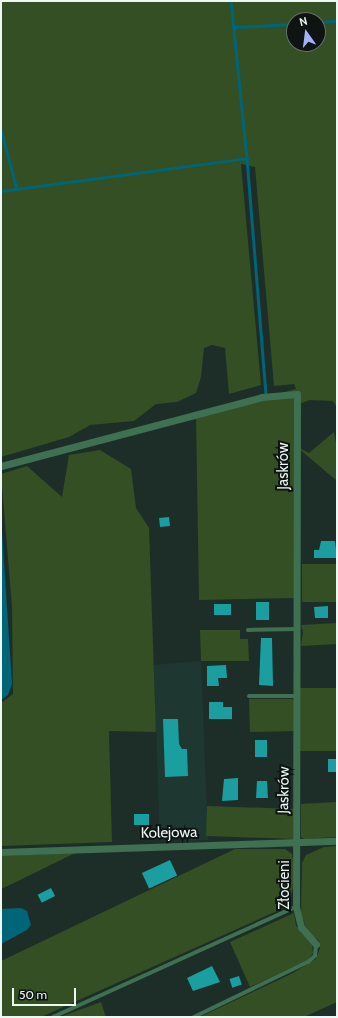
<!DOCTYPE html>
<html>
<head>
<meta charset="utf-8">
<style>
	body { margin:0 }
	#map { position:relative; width:338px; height:1018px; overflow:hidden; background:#1d2e29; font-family:Cabin,sans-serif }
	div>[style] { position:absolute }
	.built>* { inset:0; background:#1e3831 }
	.green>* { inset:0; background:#334f23; transform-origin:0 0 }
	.water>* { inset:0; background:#006577 }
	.stream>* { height:2.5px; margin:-1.25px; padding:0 1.25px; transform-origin:1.25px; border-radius:1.25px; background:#006577 }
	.building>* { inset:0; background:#1a9e9f; transform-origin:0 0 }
	.lane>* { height:3.5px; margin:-1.75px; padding:0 1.75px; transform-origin:1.75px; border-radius:1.75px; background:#3e7051 }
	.street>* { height:7px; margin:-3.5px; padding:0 3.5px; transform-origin:3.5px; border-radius:3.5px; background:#3e7051 }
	span { translate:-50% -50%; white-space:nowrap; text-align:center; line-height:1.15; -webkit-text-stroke:4px #0d1412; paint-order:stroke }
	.street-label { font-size:15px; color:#edf7f4 }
	.frame { position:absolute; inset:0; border:2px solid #edf7f4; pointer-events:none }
	.north { position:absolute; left:286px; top:12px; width:40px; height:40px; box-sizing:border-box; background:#0d1412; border:1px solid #676f6c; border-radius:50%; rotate:346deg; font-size:11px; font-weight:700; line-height:16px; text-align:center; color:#edf7f4 }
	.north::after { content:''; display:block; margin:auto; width:14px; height:18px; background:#a4b2fc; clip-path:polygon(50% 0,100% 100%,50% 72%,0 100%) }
	.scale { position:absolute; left:12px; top:988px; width:64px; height:18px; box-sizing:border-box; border:2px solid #edf7f4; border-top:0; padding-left:5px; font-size:12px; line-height:14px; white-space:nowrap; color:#edf7f4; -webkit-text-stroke:3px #0d1412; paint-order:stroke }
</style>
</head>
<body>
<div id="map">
	<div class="built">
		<div style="clip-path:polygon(201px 661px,208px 840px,183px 841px,179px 838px,160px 841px,154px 665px)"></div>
	</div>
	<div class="green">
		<div style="clip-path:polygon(evenodd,1px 1px,337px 1px,337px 408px,333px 401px,310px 400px,296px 405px,297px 447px,309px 453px,334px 432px,337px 449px,337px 481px,298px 448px,296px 598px,199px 600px,196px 415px,296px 389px,294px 384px,274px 386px,255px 167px,241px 164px,261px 385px,229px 394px,225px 348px,212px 345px,204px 348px,201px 377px,196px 393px,177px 402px,156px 404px,134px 421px,90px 425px,69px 437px,1px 457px,1px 1px,294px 20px,318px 20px,318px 44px,294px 44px,294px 20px)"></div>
		<div style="clip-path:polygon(100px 450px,131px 469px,136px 508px,149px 528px,156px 732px,109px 731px,112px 842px,1px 846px,1px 703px,13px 694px,12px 607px,1px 474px,27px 466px,62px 497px,69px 455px)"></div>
		<div style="left:337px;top:564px;width:38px;height:35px;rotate:90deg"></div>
		<div style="clip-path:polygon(337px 623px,337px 644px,301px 646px,303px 632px,301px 625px)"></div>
		<div style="clip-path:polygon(200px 630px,240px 630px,240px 639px,248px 639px,249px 661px,201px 661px)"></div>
		<div style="left:337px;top:688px;width:63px;height:37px;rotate:90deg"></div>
		<div style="clip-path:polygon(249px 699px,292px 699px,295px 701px,295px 731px,250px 732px)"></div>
		<div style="clip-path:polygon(337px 802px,337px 837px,304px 839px,301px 837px,301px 804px)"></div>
		<div style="left:294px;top:809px;width:30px;height:87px;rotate:92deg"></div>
		<div style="clip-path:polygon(337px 846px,337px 1002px,304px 1017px,200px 1017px,293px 973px,316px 959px,320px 948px,319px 941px,307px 931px,301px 913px,302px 863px,306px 855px,324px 847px)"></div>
		<div style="clip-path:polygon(235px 849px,285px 849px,292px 854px,295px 877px,289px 904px,286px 907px,41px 1017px,1px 1017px,1px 961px)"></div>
		<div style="clip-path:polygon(75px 853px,16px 882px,1px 889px,1px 856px)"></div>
		<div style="clip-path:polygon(294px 913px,296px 926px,312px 942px,313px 953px,308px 960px,250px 987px,230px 942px)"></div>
		<div style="clip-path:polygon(101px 1002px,106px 1017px,60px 1017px,79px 1010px)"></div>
	</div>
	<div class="water">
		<div style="clip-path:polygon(1px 517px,12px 684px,8px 695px,1px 700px)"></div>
		<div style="clip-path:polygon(21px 908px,27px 911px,31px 925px,27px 930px,1px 944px,1px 909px)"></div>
	</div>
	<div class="stream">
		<div style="left:231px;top:1px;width:158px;rotate:84.2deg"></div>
		<div style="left:247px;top:158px;width:236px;rotate:85.4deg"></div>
		<div style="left:318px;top:22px;width:19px;rotate:-3deg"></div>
		<div style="left:234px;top:27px;width:60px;rotate:-2.9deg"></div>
		<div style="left:1px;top:129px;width:62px;rotate:75.1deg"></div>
		<div style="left:1px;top:191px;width:248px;rotate:-7.6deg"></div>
	</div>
	<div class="building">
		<div style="left:169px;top:517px;width:9px;height:10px;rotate:84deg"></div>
		<div style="clip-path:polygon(321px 541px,335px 541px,337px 558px,314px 558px,314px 550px,319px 550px)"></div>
		<div style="left:256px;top:602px;width:13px;height:18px"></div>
		<div style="left:214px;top:604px;width:17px;height:11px"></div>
		<div style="clip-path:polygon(328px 606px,328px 618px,315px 618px,314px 607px)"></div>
		<div style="clip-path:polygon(261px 638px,272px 638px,273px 686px,259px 685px)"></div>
		<div style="clip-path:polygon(226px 665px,227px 678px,218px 678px,219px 686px,207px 686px,207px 666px)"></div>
		<div style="clip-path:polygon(209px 702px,223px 702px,223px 707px,232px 707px,232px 719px,209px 719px)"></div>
		<div style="clip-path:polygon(163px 719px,178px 719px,179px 744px,182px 749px,187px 749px,188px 776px,165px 777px)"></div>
		<div style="left:255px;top:740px;width:12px;height:17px"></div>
		<div style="left:328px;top:759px;width:9px;height:13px"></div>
		<div style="clip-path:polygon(238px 778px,238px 800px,222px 801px,224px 779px)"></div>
		<div style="clip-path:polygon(257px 781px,267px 781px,268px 798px,256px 798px)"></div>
		<div style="left:134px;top:814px;width:15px;height:11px"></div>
		<div style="left:170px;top:860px;width:17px;height:31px;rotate:65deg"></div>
		<div style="left:51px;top:888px;width:9px;height:15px;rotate:63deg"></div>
		<div style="clip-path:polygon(212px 966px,220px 982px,193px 991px,187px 978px)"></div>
		<div style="left:239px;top:976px;width:9px;height:10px;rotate:72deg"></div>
	</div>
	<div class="lane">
		<div style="left:248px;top:630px;width:49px;rotate:-1.2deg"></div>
		<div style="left:249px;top:696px;width:47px"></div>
		<div style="left:53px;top:1017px;width:267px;rotate:-24.4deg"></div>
		<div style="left:194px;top:1017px;width:127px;rotate:-25.8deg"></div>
		<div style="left:308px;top:962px;width:9px;rotate:-41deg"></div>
		<div style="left:315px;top:956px;width:12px;rotate:-85deg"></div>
	</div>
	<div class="street">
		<div style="left:1px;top:466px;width:270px;rotate:-14.8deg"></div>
		<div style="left:262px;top:397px;width:35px;rotate:-5deg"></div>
		<div style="left:297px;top:394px;width:513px;rotate:90.11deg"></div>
		<div style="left:296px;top:907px;width:21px;rotate:76deg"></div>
		<div style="left:301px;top:927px;width:23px;rotate:49deg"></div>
		<div style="left:1px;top:852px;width:336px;rotate:-1.9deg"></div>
	</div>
	<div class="street-label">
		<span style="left:284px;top:466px;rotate:-90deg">Jaskrów</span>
		<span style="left:284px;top:790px;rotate:-89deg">Jaskrów</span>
		<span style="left:169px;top:833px;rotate:-1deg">Kolejowa</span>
		<span style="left:285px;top:885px;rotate:-90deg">Złocieni</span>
	</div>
	<div class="frame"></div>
	<div class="north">N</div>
	<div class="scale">50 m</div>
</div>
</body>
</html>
